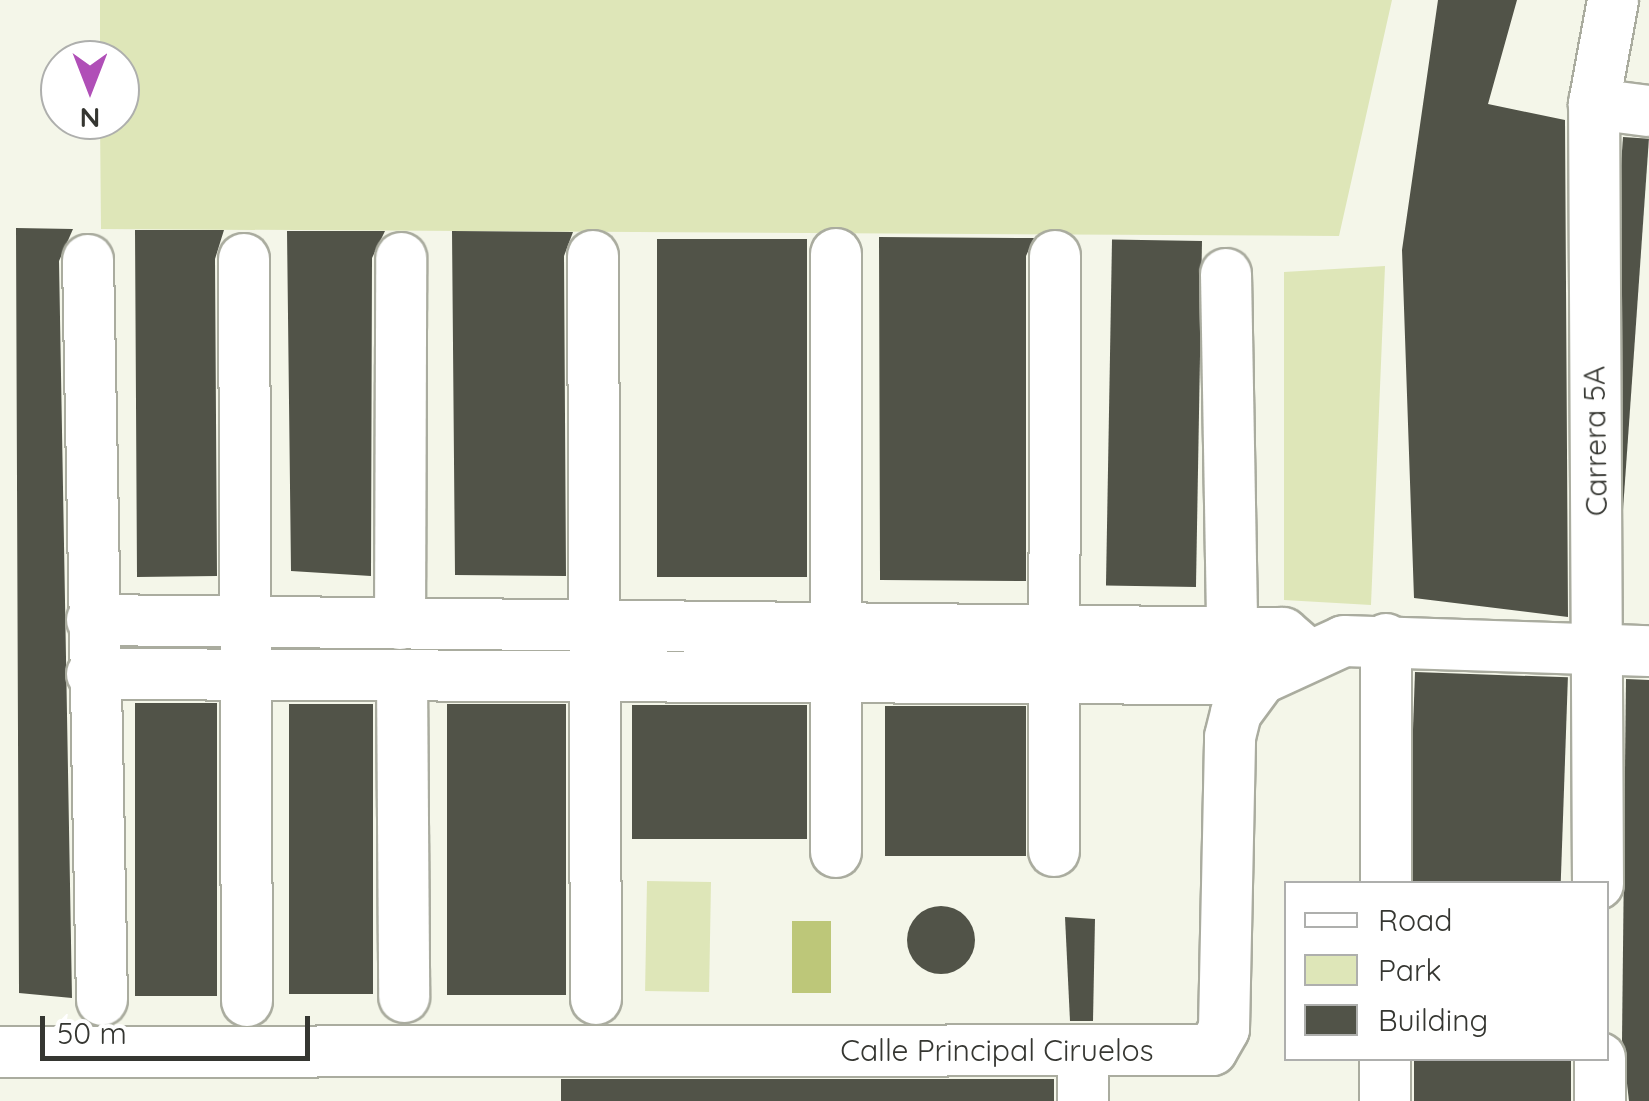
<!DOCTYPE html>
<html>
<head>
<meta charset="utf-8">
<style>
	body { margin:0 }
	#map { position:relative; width:1649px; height:1101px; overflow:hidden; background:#f4f6e9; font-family:Quicksand,sans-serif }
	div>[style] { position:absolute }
	.green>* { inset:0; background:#dee6b8; transform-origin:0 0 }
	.water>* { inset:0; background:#bdc779; transform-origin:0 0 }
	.building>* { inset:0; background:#515348; transform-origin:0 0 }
	.round { border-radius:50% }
	.roads { filter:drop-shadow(2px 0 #aaac9f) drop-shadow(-2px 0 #aaac9f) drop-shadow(0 2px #aaac9f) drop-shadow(0 -2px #aaac9f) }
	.minor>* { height:50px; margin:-25px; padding:0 25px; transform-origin:25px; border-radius:25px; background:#fff }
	span { translate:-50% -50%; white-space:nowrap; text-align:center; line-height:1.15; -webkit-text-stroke:10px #fff; paint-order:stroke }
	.street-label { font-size:30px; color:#353631 }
	.legend { position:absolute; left:1284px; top:881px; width:325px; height:180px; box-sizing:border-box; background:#fff; border:2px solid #aeafad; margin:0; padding:12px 18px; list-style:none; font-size:30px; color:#353631 }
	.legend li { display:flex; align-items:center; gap:20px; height:50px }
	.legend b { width:50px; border:2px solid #aeafad }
	.north { position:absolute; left:40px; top:40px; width:100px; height:100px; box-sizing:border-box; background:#fff; border:2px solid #aeafad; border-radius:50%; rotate:180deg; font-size:28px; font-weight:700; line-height:40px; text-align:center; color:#353631 }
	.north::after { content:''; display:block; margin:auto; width:35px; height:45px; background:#b04fb7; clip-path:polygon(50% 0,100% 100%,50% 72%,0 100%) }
	.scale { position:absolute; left:40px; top:1016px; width:270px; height:45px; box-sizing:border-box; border:5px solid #353631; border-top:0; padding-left:12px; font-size:30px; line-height:35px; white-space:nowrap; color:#353631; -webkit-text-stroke:8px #fff; paint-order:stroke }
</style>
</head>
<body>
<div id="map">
	<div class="green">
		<div style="clip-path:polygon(100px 0,1392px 0,1339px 236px,101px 229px,100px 120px,120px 120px,120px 60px,100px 60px)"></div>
		<div style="clip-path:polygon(1385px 266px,1371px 605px,1284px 600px,1284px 272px)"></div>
		<div style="left:647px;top:881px;width:64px;height:110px;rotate:1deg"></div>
	</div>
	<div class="water">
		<div style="left:792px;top:921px;width:39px;height:72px"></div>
	</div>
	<div class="building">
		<div style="clip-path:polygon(1438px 0,1517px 0,1488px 104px,1565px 120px,1568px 617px,1414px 598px,1402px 250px)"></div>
		<div style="left:1623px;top:137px;width:26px;height:470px;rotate:4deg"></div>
		<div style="clip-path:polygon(16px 228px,73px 229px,59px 261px,72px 998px,19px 993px)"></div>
		<div style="clip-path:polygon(135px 230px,224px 230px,215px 259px,217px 576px,137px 577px)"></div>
		<div style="clip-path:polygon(287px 231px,385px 231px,372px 258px,371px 576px,291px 571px)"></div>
		<div style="clip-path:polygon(452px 231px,573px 232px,564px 256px,566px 576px,455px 575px)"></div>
		<div style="clip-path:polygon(879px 237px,1034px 238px,1026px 256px,1026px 581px,880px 580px)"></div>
		<div style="left:807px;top:239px;width:338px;height:150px;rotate:90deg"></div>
		<div style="left:1202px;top:241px;width:346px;height:90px;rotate:91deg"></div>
		<div style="left:1415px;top:672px;width:153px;height:212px;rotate:2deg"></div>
		<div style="clip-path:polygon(1626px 679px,1649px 680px,1649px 1101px,1629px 1101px,1622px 1040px)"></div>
		<div style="left:135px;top:703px;width:82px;height:293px"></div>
		<div style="left:289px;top:704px;width:84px;height:290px"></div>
		<div style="left:447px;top:704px;width:119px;height:291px"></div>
		<div style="left:632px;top:705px;width:175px;height:134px"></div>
		<div style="left:885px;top:706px;width:141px;height:150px"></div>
		<div class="round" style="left:907px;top:906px;width:68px;height:68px"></div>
		<div style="clip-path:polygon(1065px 917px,1095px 919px,1093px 1021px,1070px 1021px)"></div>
		<div style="left:1414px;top:1058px;width:157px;height:43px"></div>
		<div style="left:1054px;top:1079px;width:22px;height:493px;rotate:90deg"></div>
	</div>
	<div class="roads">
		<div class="minor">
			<div style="left:1594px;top:104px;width:55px;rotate:7.3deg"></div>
			<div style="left:836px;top:254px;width:598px;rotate:90deg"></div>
			<div style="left:593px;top:256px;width:743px;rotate:89.77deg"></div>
			<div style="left:244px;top:259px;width:742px;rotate:89.77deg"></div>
			<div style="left:88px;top:260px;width:740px;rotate:88.92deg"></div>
			<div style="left:1226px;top:274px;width:359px;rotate:89deg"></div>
			<div style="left:92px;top:620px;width:1191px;rotate:0.63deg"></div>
			<div style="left:1283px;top:633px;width:30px;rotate:41deg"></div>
			<div style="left:400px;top:624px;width:366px;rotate:-89.8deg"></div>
			<div style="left:92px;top:674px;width:1169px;rotate:0.25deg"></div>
			<div style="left:402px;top:677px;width:320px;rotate:89.6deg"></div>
			<div style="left:1054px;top:851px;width:595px;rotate:-89.9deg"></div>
			<div style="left:1386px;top:884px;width:245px;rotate:-90deg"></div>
			<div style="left:1598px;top:884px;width:780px;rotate:-90.29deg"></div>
			<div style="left:1594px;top:104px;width:106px;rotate:-79.6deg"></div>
			<div style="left:1083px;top:1050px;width:51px;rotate:90deg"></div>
			<div style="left:0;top:1052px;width:1212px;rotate:-0.09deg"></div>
			<div style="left:1212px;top:1050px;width:24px;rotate:-60deg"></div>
			<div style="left:1224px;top:1029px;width:292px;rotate:-88.8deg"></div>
			<div style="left:1230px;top:737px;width:25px;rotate:-76deg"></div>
			<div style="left:1236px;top:713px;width:42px;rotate:-53.7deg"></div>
			<div style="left:1261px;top:679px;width:91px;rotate:-24.6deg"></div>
			<div style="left:1344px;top:641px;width:305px;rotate:1.9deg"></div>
			<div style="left:1600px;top:1058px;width:43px;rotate:90deg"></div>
			<div style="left:1385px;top:1101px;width:43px;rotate:-90deg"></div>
		</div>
	</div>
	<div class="street-label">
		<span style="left:1595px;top:441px;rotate:-91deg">Carrera 5A</span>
		<span style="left:997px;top:1050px">Calle Principal Ciruelos</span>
	</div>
	<ul class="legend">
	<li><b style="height:12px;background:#fff"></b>Road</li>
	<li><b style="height:28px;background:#dee6b8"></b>Park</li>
	<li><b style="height:28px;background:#515348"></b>Building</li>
	</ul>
	<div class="north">N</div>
	<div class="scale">50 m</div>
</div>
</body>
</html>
